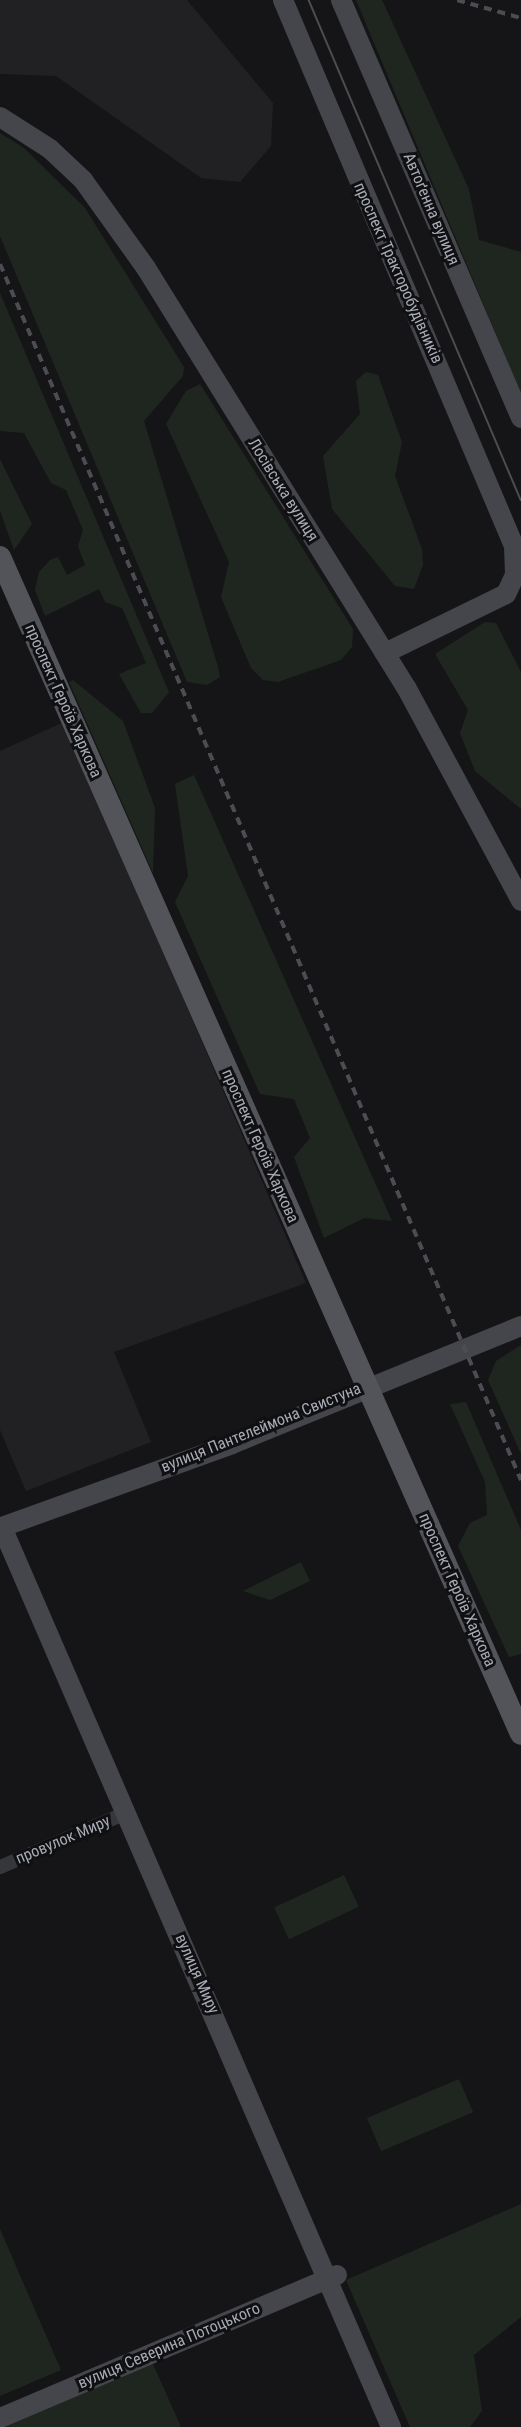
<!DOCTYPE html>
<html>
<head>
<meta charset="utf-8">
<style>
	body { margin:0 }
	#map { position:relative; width:521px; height:2427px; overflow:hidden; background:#151517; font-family:"Roboto Condensed",sans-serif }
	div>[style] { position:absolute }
	.built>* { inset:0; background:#212124 }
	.green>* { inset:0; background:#1f2620; transform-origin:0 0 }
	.street>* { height:14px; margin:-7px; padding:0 7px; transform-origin:7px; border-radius:7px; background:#36373b }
	.secondary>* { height:20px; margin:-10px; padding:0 10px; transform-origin:10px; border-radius:10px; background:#45464b }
	.primary>* { height:22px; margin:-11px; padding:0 11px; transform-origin:11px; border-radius:11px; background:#53545a }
	.tram>* { height:1.5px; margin:-0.75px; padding:0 0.75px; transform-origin:0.75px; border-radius:0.75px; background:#4c4d52 }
	.rail>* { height:4px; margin-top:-2px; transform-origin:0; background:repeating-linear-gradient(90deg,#4c4d52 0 8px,transparent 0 14px) }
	span { translate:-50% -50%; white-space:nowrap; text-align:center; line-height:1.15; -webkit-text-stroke:6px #101012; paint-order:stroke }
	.street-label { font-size:16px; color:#a8acb6 }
</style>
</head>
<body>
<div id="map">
	<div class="built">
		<div style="clip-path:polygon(0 0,187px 0,273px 103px,271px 146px,240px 182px,201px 178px,56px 76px,0 74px)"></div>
		<div style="clip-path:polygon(64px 722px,306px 1283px,114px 1352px,151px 1442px,26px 1491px,0 1430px,0 751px)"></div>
	</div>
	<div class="green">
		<div style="clip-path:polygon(356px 0,382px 0,469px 189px,479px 240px,521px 252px,521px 394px)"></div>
		<div style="clip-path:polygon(0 133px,24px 148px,85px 208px,184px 367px,183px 376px,144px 421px,218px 667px,220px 677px,207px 685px,187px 682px,0 236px)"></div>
		<div style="clip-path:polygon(0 293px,169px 692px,152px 713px,141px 713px,119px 674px,146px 663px,122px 608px,105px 602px,99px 589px,45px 616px,35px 590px,39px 572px,50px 560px,58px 557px,67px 575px,85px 565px,78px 546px,83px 530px,66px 490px,51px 483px,24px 433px,0 431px)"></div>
		<div style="clip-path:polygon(366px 372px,378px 375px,402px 442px,395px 476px,422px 549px,423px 565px,414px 589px,395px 586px,332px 509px,323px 456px,360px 414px,356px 381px)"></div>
		<div style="clip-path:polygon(200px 384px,353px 629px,352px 647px,341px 660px,278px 682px,263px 680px,251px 668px,221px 597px,229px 562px,166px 424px,186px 391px)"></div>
		<div style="clip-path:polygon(0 459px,32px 524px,14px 550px,0 511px)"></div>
		<div style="clip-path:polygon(485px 622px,496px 623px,521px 672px,521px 809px,475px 771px,460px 733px,468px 710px,435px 654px)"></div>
		<div style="clip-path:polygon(73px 680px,123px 721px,155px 808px,153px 873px,69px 682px)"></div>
		<div style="clip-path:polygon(194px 775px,392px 1221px,364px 1218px,324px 1238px,294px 1157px,310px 1138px,294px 1099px,260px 1094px,175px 902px,188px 876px,175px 784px)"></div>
		<div style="clip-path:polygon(521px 1345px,521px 1454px,488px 1380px,496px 1361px)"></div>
		<div style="clip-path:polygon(466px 1402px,521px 1530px,521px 1654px,509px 1657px,458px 1546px,470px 1523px,487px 1515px,485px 1482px,450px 1404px)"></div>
		<div style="clip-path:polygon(301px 1562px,310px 1581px,270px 1600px,243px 1591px)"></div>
		<div style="left:344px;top:1875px;width:35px;height:77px;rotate:65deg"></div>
		<div style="left:459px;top:2079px;width:36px;height:100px;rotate:67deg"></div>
		<div style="clip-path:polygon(521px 2204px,521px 2317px,474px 2355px,482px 2411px,470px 2427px,410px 2427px,346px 2280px)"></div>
		<div style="clip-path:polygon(0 2229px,61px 2370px,0 2396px)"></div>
		<div style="clip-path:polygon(153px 2364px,181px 2427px,0 2427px,87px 2389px)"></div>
	</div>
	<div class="street">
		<div style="left:0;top:1867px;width:137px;rotate:-23.2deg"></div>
	</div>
	<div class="secondary">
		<div style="left:283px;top:0;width:593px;rotate:67.07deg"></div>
		<div style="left:514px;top:546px;width:29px;rotate:88deg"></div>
		<div style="left:515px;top:575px;width:21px;rotate:115deg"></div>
		<div style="left:506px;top:594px;width:135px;rotate:154deg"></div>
		<div style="left:341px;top:0;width:455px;rotate:66.7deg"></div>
		<div style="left:0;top:117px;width:59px;rotate:32.6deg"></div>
		<div style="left:50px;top:149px;width:45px;rotate:43.2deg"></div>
		<div style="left:83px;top:180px;width:108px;rotate:54.4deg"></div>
		<div style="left:146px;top:268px;width:493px;rotate:58.2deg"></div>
		<div style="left:406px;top:687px;width:243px;rotate:61.7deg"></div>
		<div style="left:0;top:2418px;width:366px;rotate:-23deg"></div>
		<div style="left:391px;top:2427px;width:980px;rotate:-113.38deg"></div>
		<div style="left:2px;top:1527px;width:245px;rotate:-19.8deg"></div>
		<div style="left:232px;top:1444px;width:312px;rotate:-22.2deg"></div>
	</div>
	<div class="primary">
		<div style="left:0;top:557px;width:1287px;rotate:66.12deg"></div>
	</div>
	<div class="tram">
		<div style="left:309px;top:0;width:543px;rotate:67.02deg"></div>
	</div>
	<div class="rail">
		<div style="left:457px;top:0;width:66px;rotate:15.7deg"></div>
		<div style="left:0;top:264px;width:1323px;rotate:66.81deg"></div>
	</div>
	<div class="street-label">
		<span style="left:431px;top:209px;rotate:67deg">Автоґенна вулиця</span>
		<span style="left:398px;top:273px;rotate:66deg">проспект Тракторобудівників</span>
		<span style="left:283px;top:490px;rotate:58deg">Лосівська вулиця</span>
		<span style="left:63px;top:701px;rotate:66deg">проспект Героїв Харкова</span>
		<span style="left:260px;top:1146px;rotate:66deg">проспект Героїв Харкова</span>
		<span style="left:261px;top:1428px;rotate:-22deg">вулиця Пантелеймона Свистуна</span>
		<span style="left:457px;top:1590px;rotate:66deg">проспект Героїв Харкова</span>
		<span style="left:63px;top:1840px;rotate:-23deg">провулок Миру</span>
		<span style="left:197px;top:1974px;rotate:66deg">вулиця Миру</span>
		<span style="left:169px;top:2346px;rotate:-23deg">вулиця Северина Потоцького</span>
	</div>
</div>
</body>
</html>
